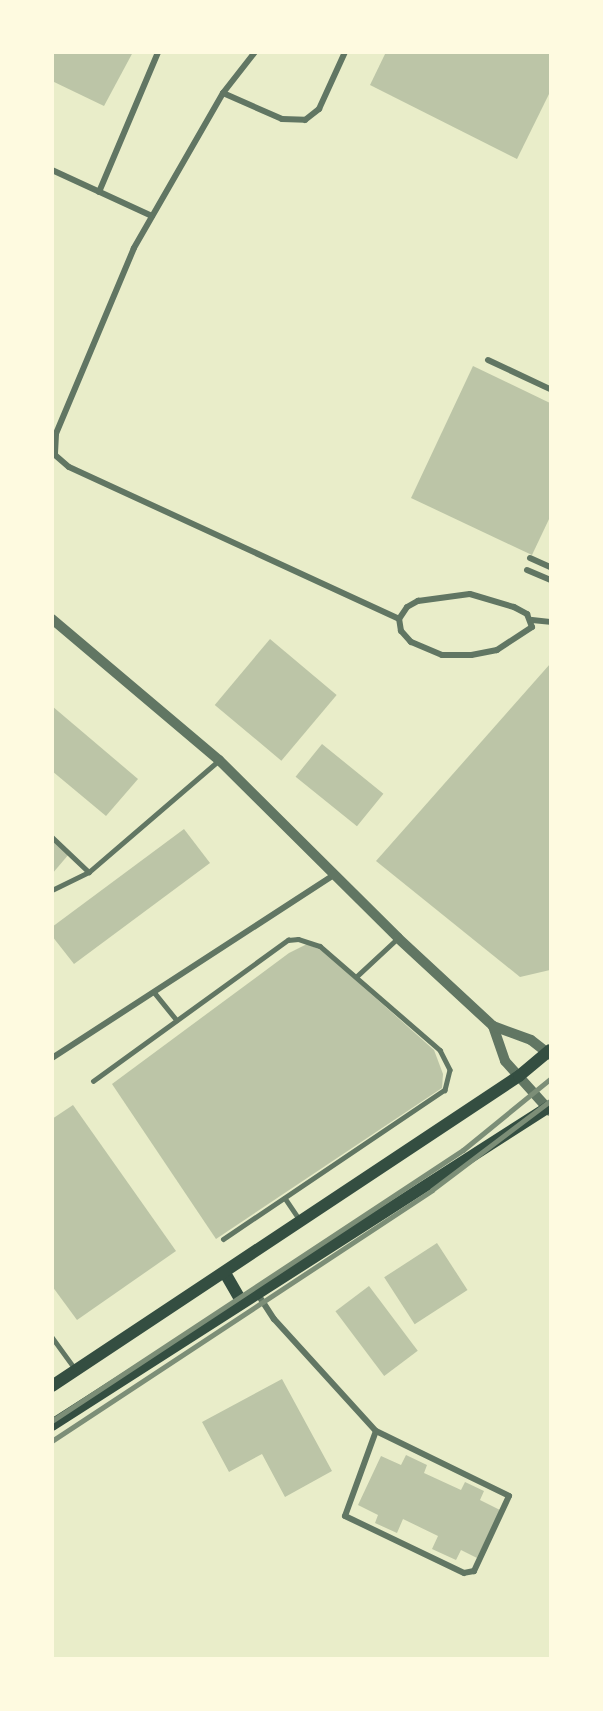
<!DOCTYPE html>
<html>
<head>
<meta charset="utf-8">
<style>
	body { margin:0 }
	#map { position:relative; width:603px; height:1711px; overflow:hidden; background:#e9edc9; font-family:Figtree,sans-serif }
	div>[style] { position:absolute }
	.building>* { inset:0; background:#bcc5a7; transform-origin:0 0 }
	.service>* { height:4.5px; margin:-2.25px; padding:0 2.25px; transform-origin:2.25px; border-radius:2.25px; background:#617663 }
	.minor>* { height:6px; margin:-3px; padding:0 3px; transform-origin:3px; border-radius:3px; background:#617663 }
	.tertiary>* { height:10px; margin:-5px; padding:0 5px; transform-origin:5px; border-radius:5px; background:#617663 }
	.secondary>* { height:12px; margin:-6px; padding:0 6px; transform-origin:6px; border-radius:6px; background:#344e41 }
	.rail>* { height:4.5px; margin:-2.25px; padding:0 2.25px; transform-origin:2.25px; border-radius:2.25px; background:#7c8e77 }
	span { translate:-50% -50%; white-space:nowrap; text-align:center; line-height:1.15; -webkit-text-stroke:6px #fefae0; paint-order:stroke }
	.frame { position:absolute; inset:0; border:54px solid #fefae0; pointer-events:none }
</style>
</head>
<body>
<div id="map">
	<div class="building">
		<div style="clip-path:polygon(52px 52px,133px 52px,104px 106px,52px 81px)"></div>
		<div style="clip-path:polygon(386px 52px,550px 52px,550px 92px,517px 159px,370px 85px)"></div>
		<div style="clip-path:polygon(473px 366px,550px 403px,550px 517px,532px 555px,411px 498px)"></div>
		<div style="left:270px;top:639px;width:87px;height:86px;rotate:40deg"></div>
		<div style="clip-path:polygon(550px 664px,550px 970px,520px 977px,376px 861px)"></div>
		<div style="clip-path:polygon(52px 706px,138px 779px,106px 816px,52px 771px)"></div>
		<div style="left:322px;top:744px;width:79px;height:42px;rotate:39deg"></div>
		<div style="clip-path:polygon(184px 829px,210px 863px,74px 964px,52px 936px,52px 927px)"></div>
		<div style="clip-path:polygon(52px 840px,69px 854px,52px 874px)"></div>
		<div style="clip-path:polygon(307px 944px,323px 951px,434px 1050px,443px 1074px,442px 1088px,216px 1239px,112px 1084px,289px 953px)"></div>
		<div style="clip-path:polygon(73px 1105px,176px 1251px,77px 1320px,52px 1286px,52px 1119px)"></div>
		<div style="left:437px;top:1243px;width:56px;height:63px;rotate:57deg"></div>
		<div style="left:369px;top:1286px;width:81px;height:42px;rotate:53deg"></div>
		<div style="clip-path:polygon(282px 1379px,332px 1471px,285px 1497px,262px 1454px,229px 1472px,202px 1422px)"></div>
		<div style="clip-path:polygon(406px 1455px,427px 1465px,424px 1473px,461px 1490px,465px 1482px,484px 1491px,480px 1500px,500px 1510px,477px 1558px,461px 1550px,456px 1560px,432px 1549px,438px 1536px,403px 1519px,397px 1533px,375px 1523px,378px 1515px,358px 1505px,381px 1456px,401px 1465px)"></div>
	</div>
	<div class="service">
		<div style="left:52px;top:837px;width:51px;rotate:43.4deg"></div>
		<div style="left:52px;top:890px;width:41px;rotate:-25.9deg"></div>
		<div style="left:89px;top:872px;width:170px;rotate:-40.7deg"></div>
		<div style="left:356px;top:977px;width:57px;rotate:-42.9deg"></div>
		<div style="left:154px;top:992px;width:36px;rotate:51deg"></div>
		<div style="left:93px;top:1081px;width:241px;rotate:-35.9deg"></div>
		<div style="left:288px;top:940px;width:10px;rotate:-6deg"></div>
		<div style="left:298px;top:939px;width:23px;rotate:18deg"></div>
		<div style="left:320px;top:946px;width:159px;rotate:40.9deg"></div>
		<div style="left:440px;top:1050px;width:22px;rotate:63deg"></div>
		<div style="left:450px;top:1070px;width:21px;rotate:104deg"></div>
		<div style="left:445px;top:1090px;width:267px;rotate:146deg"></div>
		<div style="left:285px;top:1198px;width:27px;rotate:56deg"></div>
		<div style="left:52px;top:1337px;width:39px;rotate:54deg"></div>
	</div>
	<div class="minor">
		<div style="left:255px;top:52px;width:52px;rotate:128deg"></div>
		<div style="left:223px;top:93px;width:179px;rotate:119.9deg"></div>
		<div style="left:134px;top:248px;width:202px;rotate:112.8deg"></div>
		<div style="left:56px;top:434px;width:21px;rotate:93deg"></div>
		<div style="left:55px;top:455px;width:18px;rotate:41deg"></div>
		<div style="left:69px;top:467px;width:363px;rotate:24.7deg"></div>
		<div style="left:223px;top:93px;width:64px;rotate:23.8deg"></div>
		<div style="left:282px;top:119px;width:23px;rotate:2deg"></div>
		<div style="left:305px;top:120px;width:18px;rotate:-38deg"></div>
		<div style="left:319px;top:109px;width:63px;rotate:-65.5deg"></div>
		<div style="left:52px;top:170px;width:110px;rotate:24.7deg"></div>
		<div style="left:99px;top:192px;width:152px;rotate:-67.1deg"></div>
		<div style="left:488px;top:360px;width:68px;rotate:25.1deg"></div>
		<div style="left:530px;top:558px;width:22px;rotate:24deg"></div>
		<div style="left:527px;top:570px;width:25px;rotate:23deg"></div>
		<div style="left:470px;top:594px;width:46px;rotate:16.5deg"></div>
		<div style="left:514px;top:607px;width:15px;rotate:28deg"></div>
		<div style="left:527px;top:614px;width:14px;rotate:69deg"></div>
		<div style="left:532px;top:627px;width:42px;rotate:146.7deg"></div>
		<div style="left:497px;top:650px;width:26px;rotate:169deg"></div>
		<div style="left:471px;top:655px;width:29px;rotate:180deg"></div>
		<div style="left:442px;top:655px;width:34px;rotate:-157deg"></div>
		<div style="left:411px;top:642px;width:15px;rotate:-132deg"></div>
		<div style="left:401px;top:631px;width:12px;rotate:-99deg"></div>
		<div style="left:399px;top:619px;width:14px;rotate:-56deg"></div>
		<div style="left:407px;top:607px;width:13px;rotate:-29deg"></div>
		<div style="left:418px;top:601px;width:52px;rotate:-7.7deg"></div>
		<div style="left:532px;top:620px;width:18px;rotate:6deg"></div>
		<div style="left:52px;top:1058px;width:336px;rotate:-33deg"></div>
		<div style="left:257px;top:1293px;width:31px;rotate:57deg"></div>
		<div style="left:274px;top:1319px;width:151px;rotate:47.7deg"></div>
		<div style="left:376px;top:1431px;width:148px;rotate:26deg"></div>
		<div style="left:509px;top:1496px;width:83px;rotate:115deg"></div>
		<div style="left:474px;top:1571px;width:10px;rotate:169deg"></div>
		<div style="left:464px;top:1573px;width:132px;rotate:-154.4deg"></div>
		<div style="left:345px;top:1516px;width:90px;rotate:-70deg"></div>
	</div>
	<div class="tertiary">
		<div style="left:52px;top:619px;width:219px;rotate:40.2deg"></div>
		<div style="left:219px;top:760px;width:252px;rotate:44.8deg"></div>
		<div style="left:398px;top:938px;width:129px;rotate:42.8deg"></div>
		<div style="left:493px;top:1026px;width:37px;rotate:71deg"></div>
		<div style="left:505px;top:1061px;width:67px;rotate:48deg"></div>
		<div style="left:493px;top:1026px;width:40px;rotate:20.2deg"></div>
		<div style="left:531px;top:1040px;width:24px;rotate:38deg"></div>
	</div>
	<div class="secondary">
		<div style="left:225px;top:1273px;width:34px;rotate:60deg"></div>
		<div style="left:52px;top:1386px;width:561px;rotate:-33.58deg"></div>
		<div style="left:519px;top:1076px;width:40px;rotate:-40deg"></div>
		<div style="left:52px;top:1425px;width:591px;rotate:-32.64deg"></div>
	</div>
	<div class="rail">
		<div style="left:52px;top:1421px;width:492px;rotate:-33.4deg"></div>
		<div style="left:463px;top:1150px;width:112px;rotate:-39.2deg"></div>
		<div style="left:52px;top:1441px;width:455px;rotate:-33.4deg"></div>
		<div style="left:432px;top:1190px;width:148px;rotate:-37deg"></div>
	</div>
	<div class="frame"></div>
</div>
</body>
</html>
